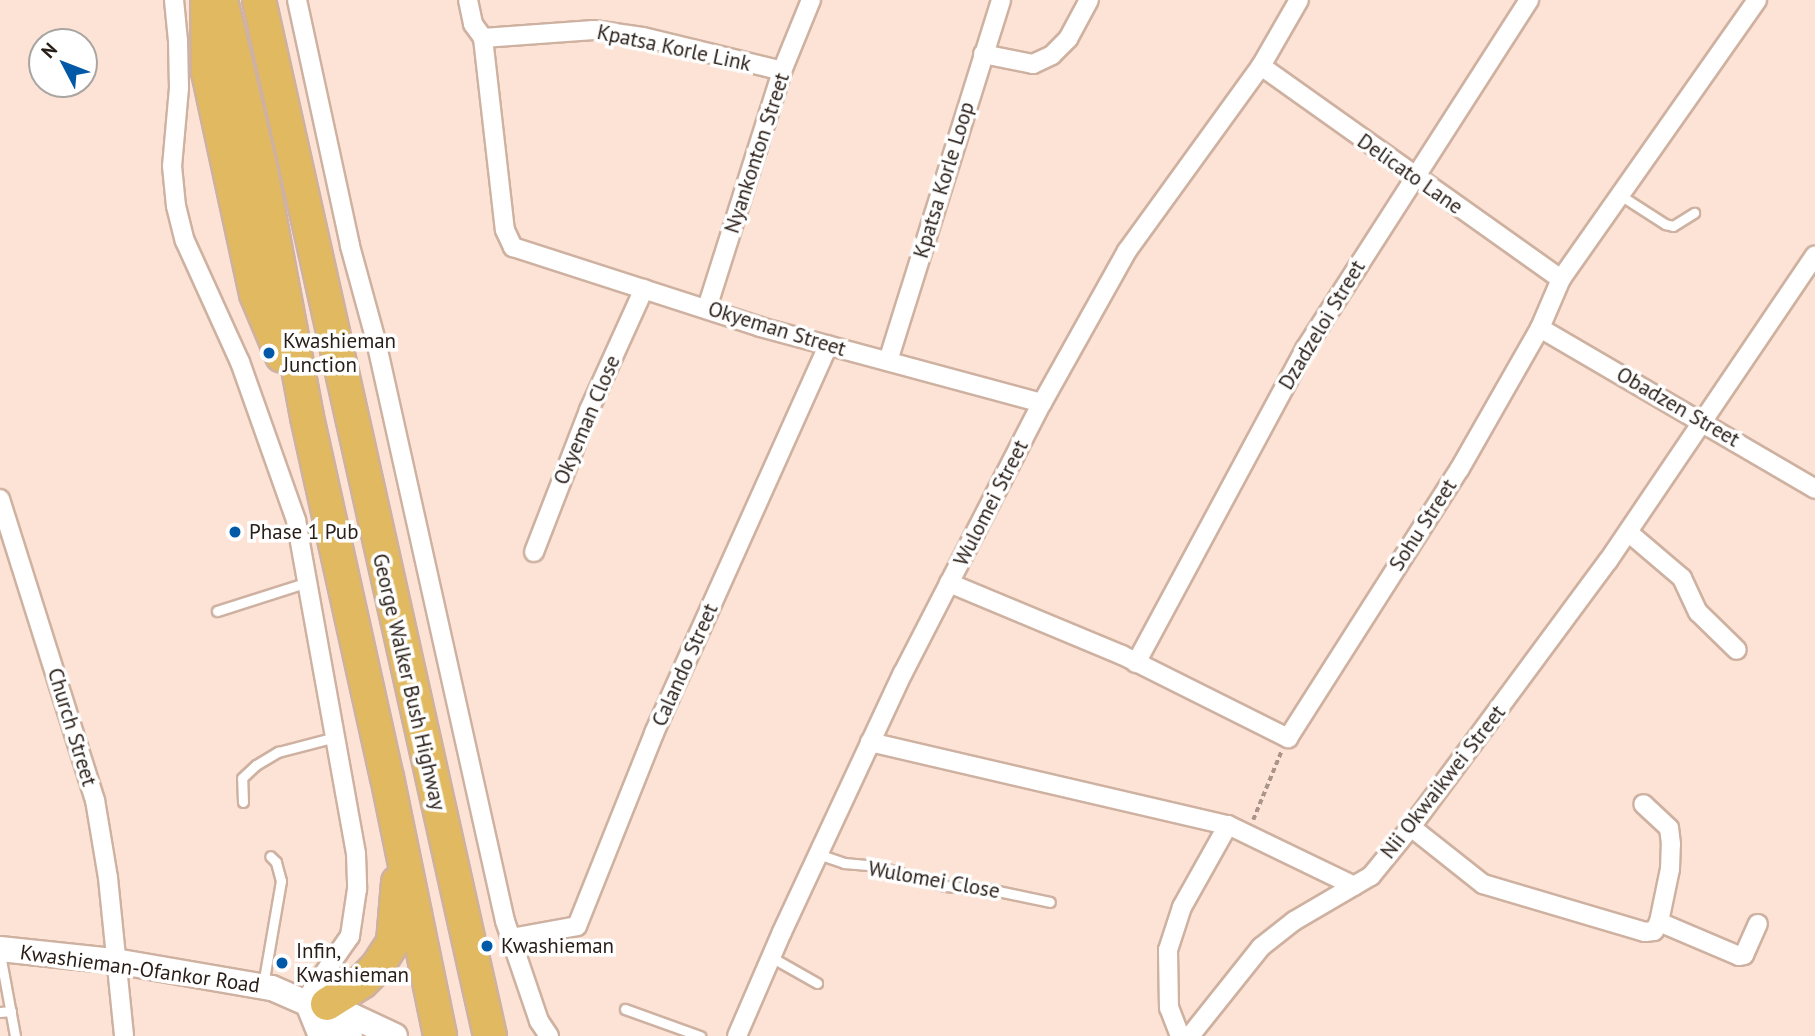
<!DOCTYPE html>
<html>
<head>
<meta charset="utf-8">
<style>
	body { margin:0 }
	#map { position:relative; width:1815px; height:1036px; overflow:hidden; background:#fce3d5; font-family:"PT Sans",sans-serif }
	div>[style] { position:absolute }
	.path>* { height:3.5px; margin-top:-1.75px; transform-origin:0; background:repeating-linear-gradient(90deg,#a8948a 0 5px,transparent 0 8.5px) }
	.roads { filter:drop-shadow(2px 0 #ceb1a0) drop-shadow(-2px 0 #ceb1a0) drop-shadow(0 2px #ceb1a0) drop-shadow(0 -2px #ceb1a0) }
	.lane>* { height:9px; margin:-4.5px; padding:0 4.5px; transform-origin:4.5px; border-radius:4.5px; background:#fff }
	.street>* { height:18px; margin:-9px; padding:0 9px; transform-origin:9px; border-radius:9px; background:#fff }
	.secondary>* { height:24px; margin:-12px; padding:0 12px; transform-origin:12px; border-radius:12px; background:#fff }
	.highway>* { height:32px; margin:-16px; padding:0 16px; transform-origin:16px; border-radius:16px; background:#e1b961 }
	.dots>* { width:19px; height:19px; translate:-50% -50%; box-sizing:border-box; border:4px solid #fff; border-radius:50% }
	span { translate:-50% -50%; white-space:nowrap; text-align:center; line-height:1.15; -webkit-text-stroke:7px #fff; paint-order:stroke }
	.street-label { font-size:21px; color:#281d17 }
	.poi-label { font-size:21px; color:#281d17 }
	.left { translate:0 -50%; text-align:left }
	.north { position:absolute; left:28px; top:28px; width:70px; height:70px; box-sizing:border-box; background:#fff; border:2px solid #a9a5a2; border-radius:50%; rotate:312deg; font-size:19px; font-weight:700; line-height:28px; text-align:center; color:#281d17 }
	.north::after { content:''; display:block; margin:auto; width:24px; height:32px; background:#0259a7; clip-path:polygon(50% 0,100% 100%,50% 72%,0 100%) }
</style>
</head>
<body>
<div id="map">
	<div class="path">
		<div style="left:1253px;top:820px;width:74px;rotate:-67.6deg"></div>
	</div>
	<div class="roads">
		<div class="lane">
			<div style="left:1620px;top:195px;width:54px;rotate:32.8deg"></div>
			<div style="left:1665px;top:224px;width:8px;rotate:14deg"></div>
			<div style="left:1673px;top:226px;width:25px;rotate:-32deg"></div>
			<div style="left:217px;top:611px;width:96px;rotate:-17.7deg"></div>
			<div style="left:243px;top:802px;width:24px;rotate:-92deg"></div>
			<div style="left:242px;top:778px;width:19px;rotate:-43deg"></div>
			<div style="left:256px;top:765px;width:26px;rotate:-31deg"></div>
			<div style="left:278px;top:752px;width:59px;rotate:-14.7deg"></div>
			<div style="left:818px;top:854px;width:28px;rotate:19deg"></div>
			<div style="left:844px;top:863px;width:33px;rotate:5deg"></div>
			<div style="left:877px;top:866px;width:71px;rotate:16.4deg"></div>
			<div style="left:945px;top:886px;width:48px;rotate:4.8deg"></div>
			<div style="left:993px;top:890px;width:58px;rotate:11.9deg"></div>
			<div style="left:0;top:954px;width:83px;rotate:79.6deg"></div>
			<div style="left:771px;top:957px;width:53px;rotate:29.5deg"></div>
			<div style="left:263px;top:985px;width:106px;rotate:-80.2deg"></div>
			<div style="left:281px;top:881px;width:20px;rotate:-105deg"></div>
			<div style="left:276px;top:862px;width:8px;rotate:-135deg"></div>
			<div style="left:625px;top:1009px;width:80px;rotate:19.8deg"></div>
			<div style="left:0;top:1012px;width:11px;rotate:-5deg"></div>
		</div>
		<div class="street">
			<div style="left:174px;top:0;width:41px;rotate:84.4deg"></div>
			<div style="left:178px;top:41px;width:47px;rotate:88.8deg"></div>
			<div style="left:179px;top:88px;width:78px;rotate:95.1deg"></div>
			<div style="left:172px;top:166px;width:40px;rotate:84.3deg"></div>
			<div style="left:176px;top:206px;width:36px;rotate:76deg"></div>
			<div style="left:185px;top:241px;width:133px;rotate:65.6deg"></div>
			<div style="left:240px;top:362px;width:168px;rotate:70.5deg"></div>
			<div style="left:296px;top:520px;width:339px;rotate:79.8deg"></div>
			<div style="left:356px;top:854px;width:35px;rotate:88deg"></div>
			<div style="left:357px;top:889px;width:48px;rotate:98.5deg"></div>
			<div style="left:350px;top:936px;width:80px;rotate:124.9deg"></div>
			<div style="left:304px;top:1002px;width:37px;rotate:68deg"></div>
			<div style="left:297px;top:0;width:252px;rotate:77.8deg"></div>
			<div style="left:350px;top:246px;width:98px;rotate:74.7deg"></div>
			<div style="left:376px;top:341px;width:594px;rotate:77.46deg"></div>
			<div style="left:505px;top:921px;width:106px;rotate:71.2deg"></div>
			<div style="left:539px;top:1021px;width:18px;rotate:56deg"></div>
			<div style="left:468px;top:0;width:25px;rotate:78deg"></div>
			<div style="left:473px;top:24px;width:17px;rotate:54deg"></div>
			<div style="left:483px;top:38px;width:193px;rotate:83.5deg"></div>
			<div style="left:505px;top:230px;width:19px;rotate:65deg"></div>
			<div style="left:513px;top:247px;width:260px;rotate:17.9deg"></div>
			<div style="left:760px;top:327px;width:292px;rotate:15.1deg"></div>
			<div style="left:483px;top:38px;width:111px;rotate:-4.1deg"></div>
			<div style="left:594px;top:30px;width:49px;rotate:8.1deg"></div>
			<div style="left:643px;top:37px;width:143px;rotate:13.7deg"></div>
			<div style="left:983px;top:54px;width:51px;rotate:11.3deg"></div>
			<div style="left:1033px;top:64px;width:21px;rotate:-25deg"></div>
			<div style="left:1052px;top:55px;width:23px;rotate:-45deg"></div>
			<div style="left:1068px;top:39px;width:44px;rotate:-61.7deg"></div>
			<div style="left:1261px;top:66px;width:368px;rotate:35.4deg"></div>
			<div style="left:707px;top:308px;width:249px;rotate:-72.4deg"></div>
			<div style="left:782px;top:71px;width:77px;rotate:-67.8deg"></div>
			<div style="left:1540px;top:328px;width:319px;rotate:30.3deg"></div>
			<div style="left:888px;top:361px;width:378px;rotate:-72.6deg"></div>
			<div style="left:0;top:499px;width:316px;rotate:72.5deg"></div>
			<div style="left:95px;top:800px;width:79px;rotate:80.5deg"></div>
			<div style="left:108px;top:878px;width:159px;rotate:84.2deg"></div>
			<div style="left:1628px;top:532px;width:71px;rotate:40.4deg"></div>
			<div style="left:1682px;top:578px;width:38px;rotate:65deg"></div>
			<div style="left:1698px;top:612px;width:54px;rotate:44.3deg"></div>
			<div style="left:534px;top:552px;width:152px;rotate:-68.8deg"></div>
			<div style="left:589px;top:410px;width:133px;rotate:-65.6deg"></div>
			<div style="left:949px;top:583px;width:187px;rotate:22.6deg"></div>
			<div style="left:1122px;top:655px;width:186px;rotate:26.6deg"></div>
			<div style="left:1288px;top:738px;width:318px;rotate:-57.5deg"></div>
			<div style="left:1459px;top:470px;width:163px;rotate:-60.3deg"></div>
			<div style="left:1540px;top:328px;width:53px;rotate:-66.8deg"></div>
			<div style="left:1561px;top:279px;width:341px;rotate:-54.9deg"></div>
			<div style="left:1136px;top:663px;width:357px;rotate:-61.7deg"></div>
			<div style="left:1305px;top:349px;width:415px;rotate:-57.3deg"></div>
			<div style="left:870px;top:742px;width:367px;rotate:13.1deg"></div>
			<div style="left:1228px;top:825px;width:140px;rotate:25.8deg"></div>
			<div style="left:1411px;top:827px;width:92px;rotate:38.4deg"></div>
			<div style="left:1483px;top:884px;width:169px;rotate:16.5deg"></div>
			<div style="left:1645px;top:932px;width:9px;rotate:-6deg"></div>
			<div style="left:1654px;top:931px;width:10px;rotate:-61deg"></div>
			<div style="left:1659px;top:922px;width:54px;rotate:-78.3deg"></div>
			<div style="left:1670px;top:869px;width:25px;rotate:-88deg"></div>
			<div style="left:1671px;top:844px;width:16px;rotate:-97deg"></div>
			<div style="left:1669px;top:828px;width:35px;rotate:-137deg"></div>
			<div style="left:1659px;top:922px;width:87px;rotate:23deg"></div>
			<div style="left:1739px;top:956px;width:5px;rotate:-11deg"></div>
			<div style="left:1744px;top:955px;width:34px;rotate:-66deg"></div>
			<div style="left:511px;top:938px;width:67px;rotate:-10.3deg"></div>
			<div style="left:577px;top:926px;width:208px;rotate:-68.2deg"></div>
			<div style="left:654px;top:733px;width:425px;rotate:-65.8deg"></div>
			<div style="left:737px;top:1036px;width:113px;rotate:-66.6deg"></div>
			<div style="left:782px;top:932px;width:286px;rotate:-65deg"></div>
			<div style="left:903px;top:673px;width:304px;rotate:-62.8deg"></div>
			<div style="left:1042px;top:403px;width:174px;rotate:-60.8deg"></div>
			<div style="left:1127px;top:251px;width:228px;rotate:-54.1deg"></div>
			<div style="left:1261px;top:66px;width:76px;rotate:-60.1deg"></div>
			<div style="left:1180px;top:1036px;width:30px;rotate:-111deg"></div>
			<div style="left:1169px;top:1008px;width:58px;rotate:-91deg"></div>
			<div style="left:1168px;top:950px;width:45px;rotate:-72deg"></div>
			<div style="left:1182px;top:907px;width:94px;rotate:-60.7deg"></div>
			<div style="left:1190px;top:1036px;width:114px;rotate:-51.4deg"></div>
			<div style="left:1261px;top:947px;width:42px;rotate:-38.2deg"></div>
			<div style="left:1294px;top:921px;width:89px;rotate:-30.3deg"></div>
			<div style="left:1371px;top:876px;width:63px;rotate:-50.8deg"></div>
			<div style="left:1411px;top:827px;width:331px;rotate:-53.5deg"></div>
			<div style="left:1608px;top:561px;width:369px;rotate:-55.9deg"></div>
		</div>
		<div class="secondary">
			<div style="left:0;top:949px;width:116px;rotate:6deg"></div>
			<div style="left:115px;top:961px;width:159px;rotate:9.8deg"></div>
			<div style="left:272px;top:988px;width:50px;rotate:23.5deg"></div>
			<div style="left:318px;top:1008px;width:10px;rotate:73deg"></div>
			<div style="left:321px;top:1018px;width:34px;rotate:32deg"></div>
			<div style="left:318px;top:1008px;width:10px;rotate:-24deg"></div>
			<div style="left:327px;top:1004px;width:75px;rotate:25.2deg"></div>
		</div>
		<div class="highway">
			<div style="left:221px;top:0;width:176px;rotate:76.8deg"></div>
			<div style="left:261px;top:171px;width:250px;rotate:79.4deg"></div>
			<div style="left:307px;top:417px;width:369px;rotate:77.5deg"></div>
			<div style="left:387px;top:777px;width:264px;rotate:78.4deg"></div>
			<div style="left:259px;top:0;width:1061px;rotate:77.43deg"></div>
			<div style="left:207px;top:1px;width:71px;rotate:89.2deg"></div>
			<div style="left:208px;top:72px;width:227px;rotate:77.8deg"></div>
			<div style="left:256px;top:294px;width:67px;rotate:67.2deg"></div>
			<div style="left:327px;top:1004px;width:41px;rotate:-32.2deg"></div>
			<div style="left:362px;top:982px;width:21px;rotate:-45deg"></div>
			<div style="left:377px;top:967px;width:30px;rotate:-57deg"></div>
			<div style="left:393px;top:942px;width:60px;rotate:-85.2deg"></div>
		</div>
	</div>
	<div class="dots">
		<div style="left:269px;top:353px;background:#0259a7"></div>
		<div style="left:235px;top:532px;background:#0259a7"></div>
		<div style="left:487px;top:946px;background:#0259a7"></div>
		<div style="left:282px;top:963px;background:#0259a7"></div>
	</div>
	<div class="street-label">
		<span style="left:674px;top:48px;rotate:12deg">Kpatsa Korle Link</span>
		<span style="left:757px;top:153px;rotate:-72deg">Nyankonton Street</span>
		<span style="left:1410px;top:174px;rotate:35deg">Delicato Lane</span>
		<span style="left:944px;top:180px;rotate:-73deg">Kpatsa Korle Loop</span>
		<span style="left:1322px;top:325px;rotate:-59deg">Dzadzeloi Street</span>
		<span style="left:777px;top:329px;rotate:17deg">Okyeman Street</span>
		<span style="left:1678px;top:407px;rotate:30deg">Obadzen Street</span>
		<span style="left:587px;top:420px;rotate:-67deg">Okyeman Close</span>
		<span style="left:991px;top:503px;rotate:-63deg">Wulomei Street</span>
		<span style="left:1423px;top:525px;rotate:-57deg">Sohu Street</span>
		<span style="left:685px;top:665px;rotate:-66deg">Calando Street</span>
		<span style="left:409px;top:682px;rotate:77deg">George Walker Bush Highway</span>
		<span style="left:72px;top:727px;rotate:73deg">Church Street</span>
		<span style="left:1443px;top:782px;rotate:-52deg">Nii Okwaikwei Street</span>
		<span style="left:934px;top:880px;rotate:10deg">Wulomei Close</span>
		<span style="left:140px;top:969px;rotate:8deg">Kwashieman-Ofankor Road</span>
	</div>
	<div class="poi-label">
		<span class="left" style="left:283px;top:353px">Kwashieman<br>Junction</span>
		<span class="left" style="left:249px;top:532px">Phase 1 Pub</span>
		<span class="left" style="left:501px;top:946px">Kwashieman</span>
		<span class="left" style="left:296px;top:963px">Infin,<br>Kwashieman</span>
	</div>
	<div class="north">N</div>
</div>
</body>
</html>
